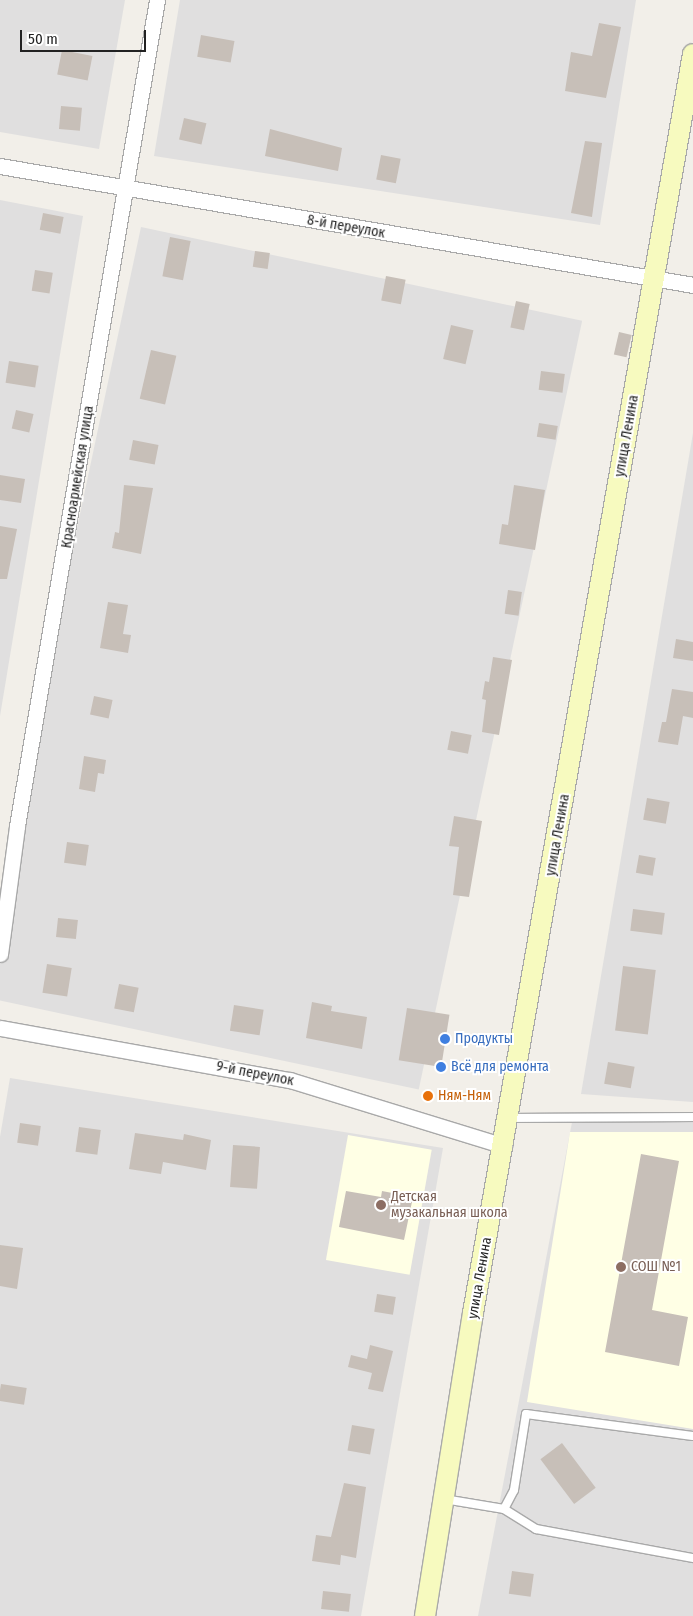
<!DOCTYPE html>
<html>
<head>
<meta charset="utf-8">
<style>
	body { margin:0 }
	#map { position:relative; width:693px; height:1616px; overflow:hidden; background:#f2efe9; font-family:"Fira Sans Condensed",sans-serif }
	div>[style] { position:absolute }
	.residential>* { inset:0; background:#e0dfdf; transform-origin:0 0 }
	.education>* { inset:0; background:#ffffe5; transform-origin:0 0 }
	.building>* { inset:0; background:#c7bfb8; transform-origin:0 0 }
	.roads { filter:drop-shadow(1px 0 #a9a9a9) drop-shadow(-1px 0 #a9a9a9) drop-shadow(0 1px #a9a9a9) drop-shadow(0 -1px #a9a9a9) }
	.lane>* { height:8px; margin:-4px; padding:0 4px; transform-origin:4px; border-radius:4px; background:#fff }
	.street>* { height:15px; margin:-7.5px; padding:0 7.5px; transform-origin:7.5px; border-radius:7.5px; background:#fff }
	.secondary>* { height:20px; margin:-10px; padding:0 10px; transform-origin:10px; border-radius:10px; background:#f7fabf }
	.dots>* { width:14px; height:14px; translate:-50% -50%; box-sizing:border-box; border:2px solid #fff; border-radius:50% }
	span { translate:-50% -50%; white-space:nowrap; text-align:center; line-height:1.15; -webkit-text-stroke:4px #fff; paint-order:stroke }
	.street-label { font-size:14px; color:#222 }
	.shop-label { font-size:14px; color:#366cbe }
	.left { translate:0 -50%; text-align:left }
	.food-label { font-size:14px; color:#c56008 }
	.education-label { font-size:14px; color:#785e54 }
	.scale { position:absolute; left:20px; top:30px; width:126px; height:22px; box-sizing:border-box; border:2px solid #222; border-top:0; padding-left:6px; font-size:15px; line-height:18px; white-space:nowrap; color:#222; -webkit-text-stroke:4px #fff; paint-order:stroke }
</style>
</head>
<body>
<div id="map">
	<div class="residential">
		<div style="clip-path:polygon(0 0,125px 0,99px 149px,0 132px)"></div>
		<div style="clip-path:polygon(180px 0,636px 0,600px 225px,154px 156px)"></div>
		<div style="clip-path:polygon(0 200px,83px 216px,0 716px)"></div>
		<div style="left:141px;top:227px;width:451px;height:786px;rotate:12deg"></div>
		<div style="clip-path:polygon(693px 433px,693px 1102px,581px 1094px)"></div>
		<div style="clip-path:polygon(10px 1078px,443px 1148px,361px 1616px,0 1616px,0 1137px)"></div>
		<div style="clip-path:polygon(573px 1117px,693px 1119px,693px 1616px,478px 1616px)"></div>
	</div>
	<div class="education">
		<div style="clip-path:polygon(570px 1132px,693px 1132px,693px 1429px,527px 1402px)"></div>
		<div style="left:348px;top:1135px;width:85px;height:127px;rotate:10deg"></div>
	</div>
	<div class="building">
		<div style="clip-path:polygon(599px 23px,621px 27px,606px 98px,565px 91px,571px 52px,592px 56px)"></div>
		<div style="left:201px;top:35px;width:34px;height:22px;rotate:10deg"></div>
		<div style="left:62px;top:50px;width:31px;height:25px;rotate:11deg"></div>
		<div style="left:61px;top:106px;width:21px;height:23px;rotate:5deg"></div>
		<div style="left:184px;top:118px;width:23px;height:22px;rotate:13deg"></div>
		<div style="clip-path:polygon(270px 129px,342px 148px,338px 171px,265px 156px)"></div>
		<div style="clip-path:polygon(585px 141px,602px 143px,592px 217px,571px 213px)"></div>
		<div style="left:381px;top:155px;width:20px;height:25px;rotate:11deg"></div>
		<div style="left:43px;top:213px;width:21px;height:17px;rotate:11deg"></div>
		<div style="left:170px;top:237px;width:21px;height:40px;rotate:11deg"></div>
		<div style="left:255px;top:251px;width:15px;height:16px;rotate:8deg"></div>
		<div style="left:35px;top:270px;width:18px;height:21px;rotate:9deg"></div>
		<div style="left:386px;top:276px;width:20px;height:25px;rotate:11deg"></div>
		<div style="left:516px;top:301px;width:14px;height:27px;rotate:12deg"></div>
		<div style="left:451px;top:325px;width:23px;height:35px;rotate:13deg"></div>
		<div style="left:619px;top:332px;width:13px;height:23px;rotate:13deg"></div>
		<div style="left:151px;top:350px;width:26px;height:50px;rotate:13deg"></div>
		<div style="left:9px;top:361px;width:30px;height:22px;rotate:9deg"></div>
		<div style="left:541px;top:371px;width:24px;height:19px;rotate:7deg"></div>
		<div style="left:16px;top:410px;width:18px;height:19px;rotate:13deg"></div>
		<div style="left:539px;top:423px;width:19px;height:14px;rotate:9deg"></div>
		<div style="left:133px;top:440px;width:26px;height:20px;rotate:11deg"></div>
		<div style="clip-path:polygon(0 475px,25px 479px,21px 503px,0 500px)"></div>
		<div style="clip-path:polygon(124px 485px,153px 488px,141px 554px,112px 548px,115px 532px,119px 533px)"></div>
		<div style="clip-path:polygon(514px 485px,545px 490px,535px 550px,499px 544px,502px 524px,508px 525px)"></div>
		<div style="clip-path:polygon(0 526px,17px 529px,7px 579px,0 579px)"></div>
		<div style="left:508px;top:590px;width:14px;height:24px;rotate:8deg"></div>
		<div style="clip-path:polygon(108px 602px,128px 605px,123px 634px,131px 635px,128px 653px,100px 648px)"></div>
		<div style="clip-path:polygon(676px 639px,693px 642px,693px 661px,673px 658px)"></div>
		<div style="clip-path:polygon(493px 657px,512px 660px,499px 735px,482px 732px,486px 700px,482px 699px,485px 681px,489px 682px)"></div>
		<div style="clip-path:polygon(672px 689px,693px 692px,693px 718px,683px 716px,678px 745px,658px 742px,662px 722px,666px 722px)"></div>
		<div style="left:94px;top:696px;width:19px;height:19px;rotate:12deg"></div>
		<div style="left:451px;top:731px;width:21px;height:19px;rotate:11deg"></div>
		<div style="clip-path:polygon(84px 756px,106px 760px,104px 774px,98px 773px,95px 792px,79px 789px)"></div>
		<div style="left:647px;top:798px;width:23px;height:22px;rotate:10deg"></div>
		<div style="clip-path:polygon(454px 816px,482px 821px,469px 897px,453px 895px,459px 847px,449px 846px)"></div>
		<div style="left:67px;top:842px;width:22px;height:21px;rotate:8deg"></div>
		<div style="left:639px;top:855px;width:17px;height:18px;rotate:10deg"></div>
		<div style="left:633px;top:909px;width:32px;height:22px;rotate:7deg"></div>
		<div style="left:58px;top:918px;width:20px;height:19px;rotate:6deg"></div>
		<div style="left:47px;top:964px;width:25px;height:29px;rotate:9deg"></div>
		<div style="left:623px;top:966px;width:33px;height:65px;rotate:7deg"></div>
		<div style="left:119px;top:984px;width:20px;height:25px;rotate:11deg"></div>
		<div style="clip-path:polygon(312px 1002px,332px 1006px,331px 1011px,367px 1017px,362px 1049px,306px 1038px)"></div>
		<div style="left:234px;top:1005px;width:30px;height:26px;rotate:9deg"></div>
		<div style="left:407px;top:1008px;width:43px;height:53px;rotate:9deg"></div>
		<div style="left:608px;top:1062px;width:27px;height:22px;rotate:10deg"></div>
		<div style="left:20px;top:1123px;width:21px;height:20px;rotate:8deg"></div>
		<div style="left:79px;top:1127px;width:22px;height:25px;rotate:8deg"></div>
		<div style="clip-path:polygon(135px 1133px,183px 1140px,184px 1134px,211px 1140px,206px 1170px,163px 1162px,161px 1174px,129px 1169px)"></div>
		<div style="left:233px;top:1145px;width:27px;height:42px;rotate:4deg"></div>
		<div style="clip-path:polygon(641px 1154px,679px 1161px,652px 1310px,688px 1317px,679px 1366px,605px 1352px)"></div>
		<div style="clip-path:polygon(346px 1191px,381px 1197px,382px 1191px,413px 1197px,404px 1240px,339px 1227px)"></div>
		<div style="clip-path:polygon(0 1245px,23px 1248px,17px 1289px,0 1286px)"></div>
		<div style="left:377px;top:1294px;width:19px;height:18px;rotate:9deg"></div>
		<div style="clip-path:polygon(370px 1345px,393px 1351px,383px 1392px,368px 1389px,372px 1373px,348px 1367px,351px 1355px,367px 1359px)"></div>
		<div style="left:1px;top:1384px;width:26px;height:17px;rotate:9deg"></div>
		<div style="left:352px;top:1425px;width:23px;height:26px;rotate:10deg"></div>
		<div style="left:562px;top:1443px;width:56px;height:27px;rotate:53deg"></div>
		<div style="clip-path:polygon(344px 1483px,366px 1487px,356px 1558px,341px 1555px,340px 1565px,312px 1561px,316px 1535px,331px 1537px)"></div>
		<div style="left:512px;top:1571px;width:22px;height:23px;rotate:8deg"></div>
		<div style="left:323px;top:1591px;width:28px;height:18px;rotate:6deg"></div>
	</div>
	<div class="roads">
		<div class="lane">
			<div style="left:509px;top:1118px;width:184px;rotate:-0.3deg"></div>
			<div style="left:444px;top:1499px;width:61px;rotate:9.5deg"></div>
			<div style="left:504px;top:1509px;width:38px;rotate:32deg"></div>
			<div style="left:536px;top:1529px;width:160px;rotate:10.5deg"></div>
			<div style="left:504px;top:1509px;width:21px;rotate:-62deg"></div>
			<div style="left:514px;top:1490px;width:77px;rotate:-81deg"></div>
			<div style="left:526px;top:1414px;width:168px;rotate:7.5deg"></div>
		</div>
		<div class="street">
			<div style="left:0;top:166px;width:703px;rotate:9.74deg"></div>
			<div style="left:0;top:954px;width:129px;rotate:-82.4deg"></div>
			<div style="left:17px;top:826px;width:838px;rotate:-80.38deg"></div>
			<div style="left:0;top:1028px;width:295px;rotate:10.2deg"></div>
			<div style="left:290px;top:1080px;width:224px;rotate:17.1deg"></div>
		</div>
		<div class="secondary">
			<div style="left:425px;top:1616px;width:307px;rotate:-81deg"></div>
			<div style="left:473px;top:1313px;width:1278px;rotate:-80.09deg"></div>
		</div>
	</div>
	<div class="dots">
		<div style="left:445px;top:1039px;background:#3f7fe0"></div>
		<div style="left:441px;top:1067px;background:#3f7fe0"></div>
		<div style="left:428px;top:1096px;background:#e8710a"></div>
		<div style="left:381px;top:1205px;background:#8d6e63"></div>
		<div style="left:621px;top:1267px;background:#8d6e63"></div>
	</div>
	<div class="street-label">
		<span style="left:346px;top:227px;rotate:10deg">8-й переулок</span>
		<span style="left:627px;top:436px;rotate:-80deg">улица Ленина</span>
		<span style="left:78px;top:477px;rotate:-81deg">Красноармейская улица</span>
		<span style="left:558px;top:835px;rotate:-80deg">улица Ленина</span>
		<span style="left:255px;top:1074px;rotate:11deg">9-й переулок</span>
		<span style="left:480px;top:1278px;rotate:-80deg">улица Ленина</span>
	</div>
	<div class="shop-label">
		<span class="left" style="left:455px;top:1039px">Продукты</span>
		<span class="left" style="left:451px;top:1067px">Всё для ремонта</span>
	</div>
	<div class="food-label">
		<span class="left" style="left:438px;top:1096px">Ням-Ням</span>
	</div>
	<div class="education-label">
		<span class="left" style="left:391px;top:1205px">Детская<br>музакальная школа</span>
		<span class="left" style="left:631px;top:1267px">СОШ №1</span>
	</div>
	<div class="scale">50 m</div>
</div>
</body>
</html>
